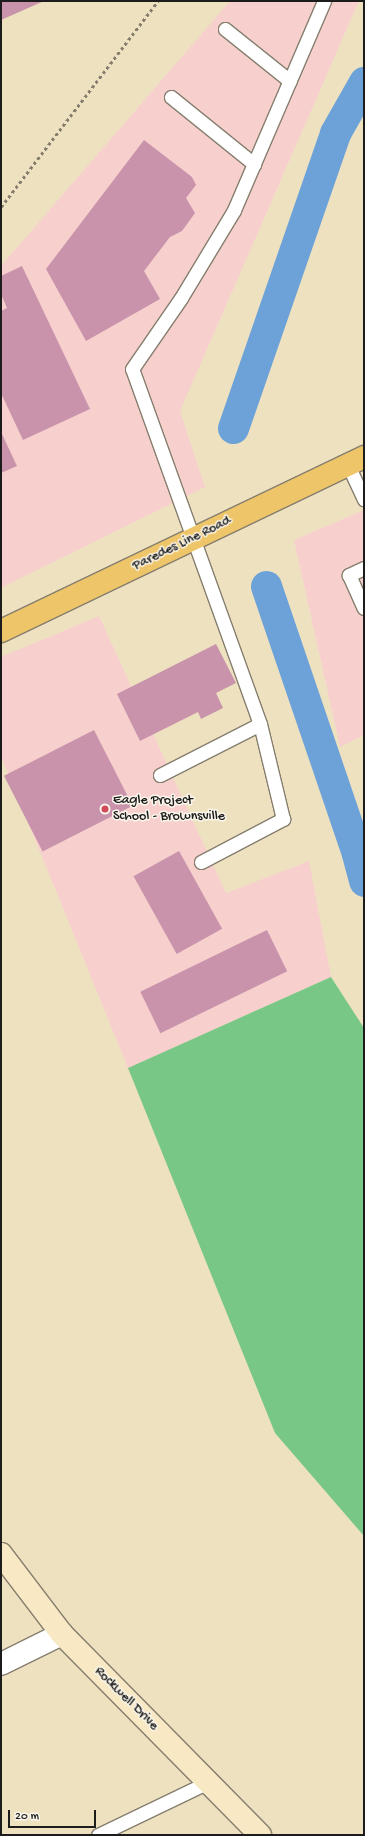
<!DOCTYPE html>
<html>
<head>
<meta charset="utf-8">
<style>
	body { margin:0 }
	#map { position:relative; width:365px; height:1836px; overflow:hidden; background:#eee1c0; font-family:"Gochi Hand",sans-serif }
	div>[style] { position:absolute }
	.built>* { inset:0; background:#f7d0ce }
	.green>* { inset:0; background:#79c787 }
	.canal>* { height:31px; margin:-15.5px; padding:0 15.5px; transform-origin:15.5px; border-radius:15.5px; background:#6da2d9 }
	.building>* { inset:0; background:#c893ab; transform-origin:0 0 }
	.path>* { height:2.5px; margin-top:-1.25px; transform-origin:0; background:repeating-linear-gradient(90deg,#857e6e 0 3px,transparent 0 6px) }
	.roads { filter:drop-shadow(1px 0 #857e6e) drop-shadow(-1px 0 #857e6e) drop-shadow(0 1px #857e6e) drop-shadow(0 -1px #857e6e) }
	.lane>* { height:13px; margin:-6.5px; padding:0 6.5px; transform-origin:6.5px; border-radius:6.5px; background:#fff }
	.street>* { height:22px; margin:-11px; padding:0 11px; transform-origin:11px; border-radius:11px; background:#fff }
	.secondary>* { height:22px; margin:-11px; padding:0 11px; transform-origin:11px; border-radius:11px; background:#f8e8c3 }
	.primary>* { height:22px; margin:-11px; padding:0 11px; transform-origin:11px; border-radius:11px; background:#eec569 }
	.dots>* { width:11px; height:11px; translate:-50% -50%; box-sizing:border-box; border:2px solid #fbf7ec; border-radius:50% }
	span { translate:-50% -50%; white-space:nowrap; text-align:center; line-height:1.15; -webkit-text-stroke:3px #fbf7ec; paint-order:stroke }
	.street-label { font-size:14px; color:#1c1c1c }
	.poi-label { font-size:14px; color:#1c1c1c }
	.left { translate:0 -50%; text-align:left }
	.frame { position:absolute; inset:0; border:2px solid #1c1c1c; pointer-events:none }
	.scale { position:absolute; left:8px; top:1810px; width:88px; height:18px; box-sizing:border-box; border:2px solid #1c1c1c; border-top:0; padding-left:5px; font-size:12px; line-height:14px; white-space:nowrap; color:#1c1c1c; -webkit-text-stroke:3px #fbf7ec; paint-order:stroke }
</style>
</head>
<body>
<div id="map">
	<div class="built">
		<div style="clip-path:polygon(230px 1px,359px 1px,180px 411px,205px 487px,1px 588px,1px 266px)"></div>
		<div style="clip-path:polygon(364px 510px,364px 735px,340px 747px,294px 540px)"></div>
		<div style="clip-path:polygon(99px 616px,226px 893px,309px 861px,331px 977px,128px 1068px,1px 756px,1px 657px)"></div>
	</div>
	<div class="green">
		<div style="clip-path:polygon(331px 977px,364px 1028px,364px 1536px,275px 1433px,128px 1068px)"></div>
	</div>
	<div class="canal">
		<div style="left:233px;top:428px;width:312px;rotate:-70.9deg"></div>
		<div style="left:335px;top:133px;width:59px;rotate:-60.4deg"></div>
		<div style="left:266px;top:586px;width:283px;rotate:71.2deg"></div>
		<div style="left:357px;top:854px;width:28px;rotate:75deg"></div>
	</div>
	<div class="building">
		<div style="clip-path:polygon(1px 1px,44px 1px,1px 20px)"></div>
		<div style="clip-path:polygon(144px 140px,192px 177px,196px 185px,186px 198px,195px 213px,182px 231px,170px 237px,144px 271px,160px 299px,86px 341px,46px 269px)"></div>
		<div style="clip-path:polygon(22px 266px,90px 409px,23px 440px,1px 393px,1px 311px,7px 308px,1px 294px,1px 276px)"></div>
		<div style="clip-path:polygon(1px 432px,17px 466px,1px 473px)"></div>
		<div style="clip-path:polygon(216px 644px,236px 683px,216px 693px,223px 708px,201px 719px,198px 712px,140px 741px,117px 694px)"></div>
		<div style="left:94px;top:730px;width:85px;height:101px;rotate:63deg"></div>
		<div style="left:179px;top:851px;width:89px;height:52px;rotate:61deg"></div>
		<div style="left:267px;top:930px;width:46px;height:141px;rotate:64deg"></div>
	</div>
	<div class="path">
		<div style="left:1px;top:207px;width:259px;rotate:-52.7deg"></div>
	</div>
	<div class="roads">
		<div class="lane">
			<div style="left:225px;top:29px;width:83px;rotate:38.7deg"></div>
			<div style="left:171px;top:97px;width:107px;rotate:38.9deg"></div>
			<div style="left:348px;top:465px;width:38px;rotate:65deg"></div>
			<div style="left:364px;top:568px;width:17px;rotate:155deg"></div>
			<div style="left:349px;top:575px;width:36px;rotate:66deg"></div>
			<div style="left:160px;top:775px;width:112px;rotate:-27deg"></div>
			<div style="left:201px;top:862px;width:93px;rotate:-27.7deg"></div>
			<div style="left:283px;top:819px;width:98px;rotate:-103.6deg"></div>
			<div style="left:260px;top:724px;width:377px;rotate:-109.8deg"></div>
			<div style="left:132px;top:369px;width:86px;rotate:-55.4deg"></div>
			<div style="left:181px;top:298px;width:103px;rotate:-58.9deg"></div>
			<div style="left:234px;top:210px;width:228px;rotate:-66.7deg"></div>
			<div style="left:98px;top:1835px;width:122px;rotate:-25.7deg"></div>
		</div>
		<div class="street">
			<div style="left:1px;top:1664px;width:68px;rotate:-26.2deg"></div>
		</div>
		<div class="secondary">
			<div style="left:1px;top:1554px;width:101px;rotate:52.7deg"></div>
			<div style="left:62px;top:1634px;width:282px;rotate:45.4deg"></div>
		</div>
		<div class="primary">
			<div style="left:1px;top:631px;width:403px;rotate:-25.6deg"></div>
		</div>
	</div>
	<div class="dots">
		<div style="left:105px;top:809px;background:#d1495b"></div>
	</div>
	<div class="street-label">
		<span style="left:182px;top:544px;rotate:-26deg">Paredes Line Road</span>
		<span style="left:126px;top:1699px;rotate:45deg">Rockwell Drive</span>
	</div>
	<div class="poi-label">
		<span class="left" style="left:113px;top:809px">Eagle Project<br>School - Brownsville</span>
	</div>
	<div class="frame"></div>
	<div class="scale">20 m</div>
</div>
</body>
</html>
